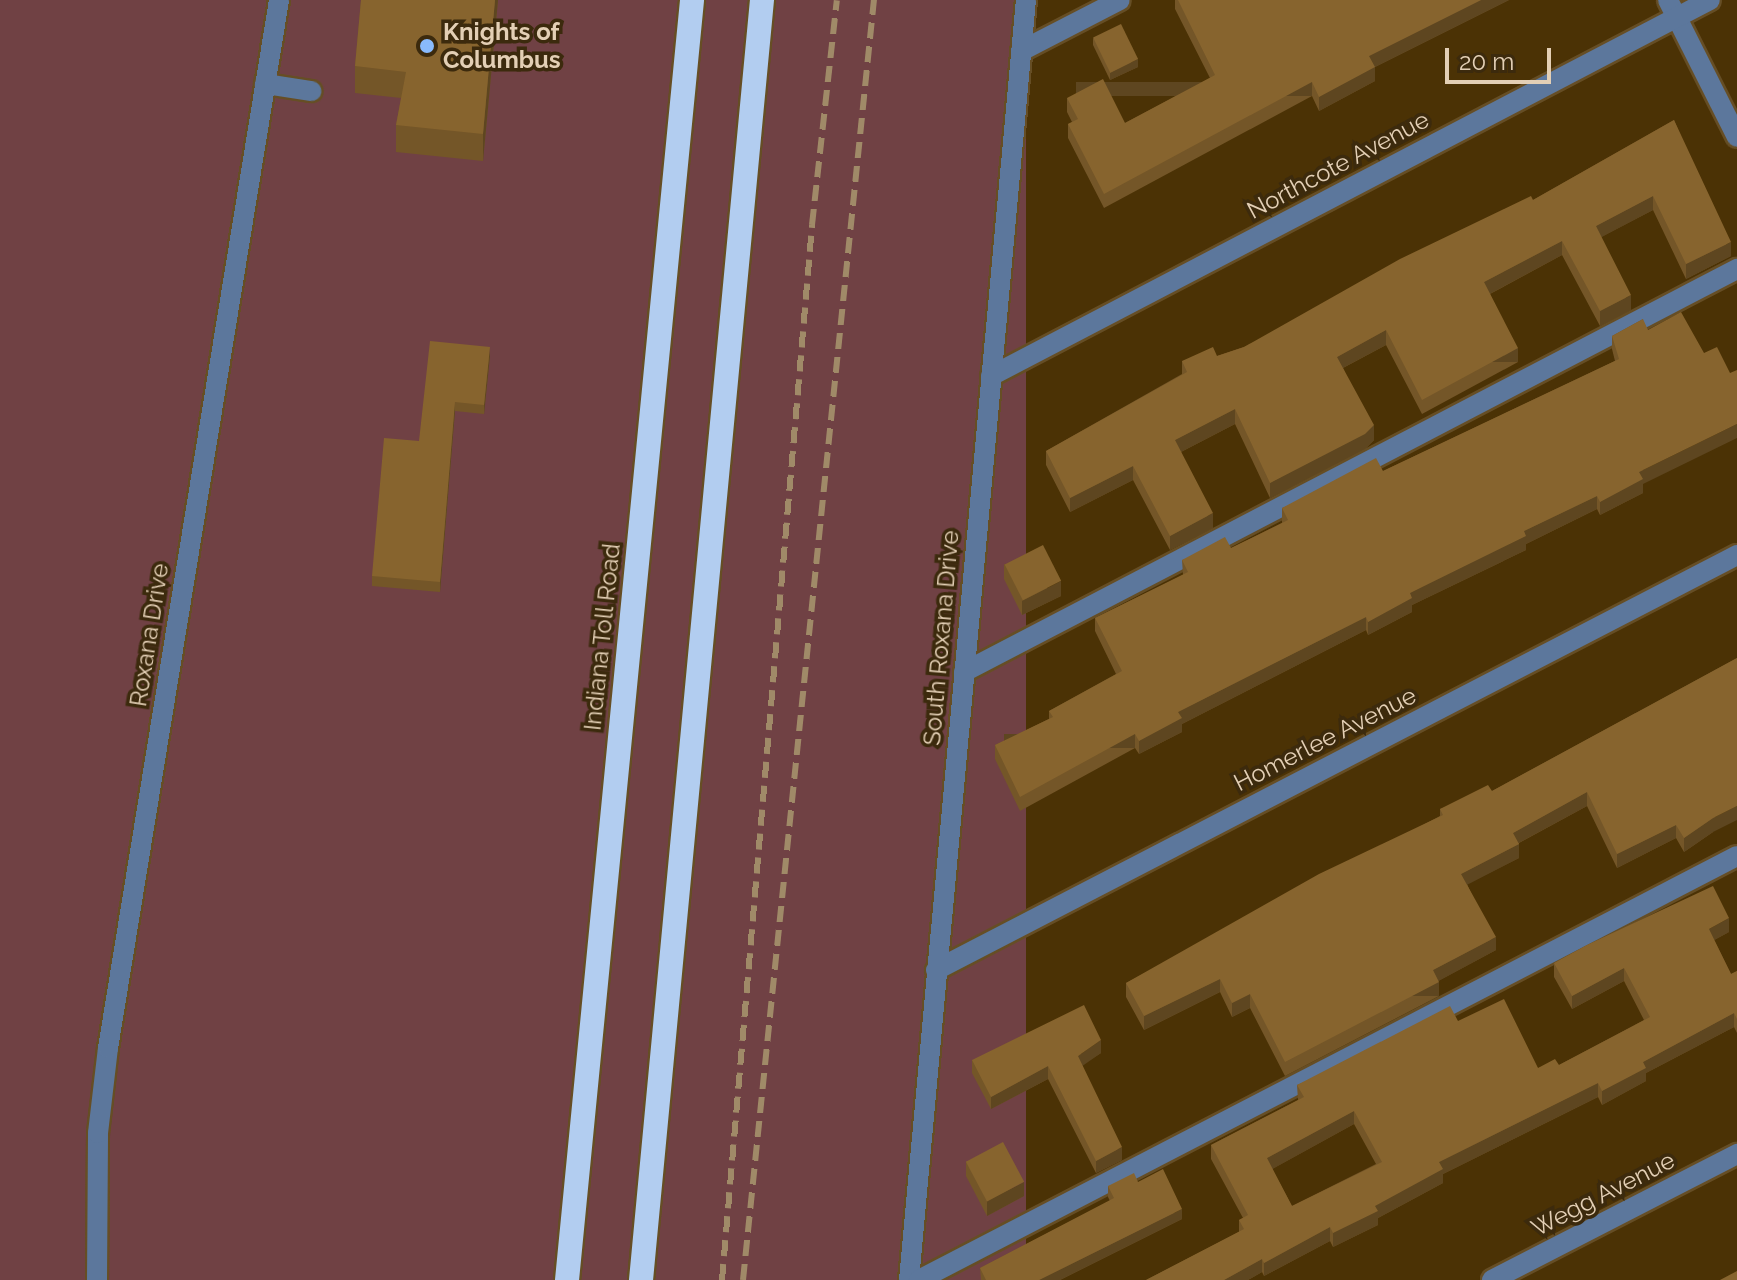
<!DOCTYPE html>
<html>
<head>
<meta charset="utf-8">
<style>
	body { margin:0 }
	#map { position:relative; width:1737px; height:1280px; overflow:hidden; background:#4b3205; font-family:Raleway,sans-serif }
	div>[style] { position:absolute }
	.green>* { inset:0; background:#704144; transform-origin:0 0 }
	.roads { filter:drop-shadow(2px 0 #664e25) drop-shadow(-2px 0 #664e25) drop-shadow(0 2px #664e25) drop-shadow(0 -2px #664e25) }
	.minor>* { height:20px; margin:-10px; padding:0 10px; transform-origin:10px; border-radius:10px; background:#5c779c }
	.highway>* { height:24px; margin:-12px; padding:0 12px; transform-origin:12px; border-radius:12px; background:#b2cdf0 }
	.rail>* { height:6px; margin-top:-3px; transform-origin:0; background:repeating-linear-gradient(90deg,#a08a68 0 16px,transparent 0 24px) }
	.wall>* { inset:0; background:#745628 }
	.shaded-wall>* { inset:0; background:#5e4620; transform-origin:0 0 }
	.building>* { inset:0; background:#87642e; transform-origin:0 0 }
	.dots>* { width:22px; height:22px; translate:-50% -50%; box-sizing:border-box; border:4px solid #3c2a0d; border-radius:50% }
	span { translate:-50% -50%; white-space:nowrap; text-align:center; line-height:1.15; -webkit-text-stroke:7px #3c2a0d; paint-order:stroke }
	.poi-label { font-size:24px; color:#e3cfb5; font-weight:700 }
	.left { translate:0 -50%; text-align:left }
	.street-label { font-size:24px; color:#e3cfb5 }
	.scale { position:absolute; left:1445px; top:48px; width:106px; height:36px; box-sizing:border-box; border:4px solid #e3cfb5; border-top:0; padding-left:10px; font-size:24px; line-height:28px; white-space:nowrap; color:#e3cfb5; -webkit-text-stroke:6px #3c2a0d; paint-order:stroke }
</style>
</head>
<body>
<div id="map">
	<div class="green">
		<div style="left:0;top:0;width:1026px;height:1280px"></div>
	</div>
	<div class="roads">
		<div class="minor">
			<div style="left:1668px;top:0;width:153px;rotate:63.3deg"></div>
			<div style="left:1021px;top:51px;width:111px;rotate:-27.3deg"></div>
			<div style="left:265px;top:84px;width:47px;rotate:8.7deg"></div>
			<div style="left:991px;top:376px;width:811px;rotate:-27.61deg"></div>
			<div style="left:964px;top:672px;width:872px;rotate:-27.54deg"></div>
			<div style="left:936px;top:970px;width:902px;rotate:-27.39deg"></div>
			<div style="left:97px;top:1280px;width:147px;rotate:-89.6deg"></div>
			<div style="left:98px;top:1133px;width:86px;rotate:-83.3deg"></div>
			<div style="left:108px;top:1048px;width:1062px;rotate:-80.73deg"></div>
			<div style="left:909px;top:1280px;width:1285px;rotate:-84.78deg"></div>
			<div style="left:919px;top:1280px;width:921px;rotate:-27.4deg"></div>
			<div style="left:1492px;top:1280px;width:276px;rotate:-27.2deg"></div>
		</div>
		<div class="highway">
			<div style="left:567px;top:1280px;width:1286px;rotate:-84.42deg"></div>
			<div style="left:641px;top:1280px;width:1286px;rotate:-84.6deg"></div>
		</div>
	</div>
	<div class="rail">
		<div style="left:722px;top:1280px;width:1059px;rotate:-85.12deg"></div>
		<div style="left:812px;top:225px;width:226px;rotate:-83.7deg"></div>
		<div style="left:743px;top:1280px;width:1287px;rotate:-84.16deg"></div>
	</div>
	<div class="wall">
		<div style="clip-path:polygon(361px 0,498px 0,483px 161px,396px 152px,396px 125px,401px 98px,355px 93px,355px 66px)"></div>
		<div style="clip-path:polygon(1175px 0,1509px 0,1375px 67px,1375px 81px,1319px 111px,1312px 96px,1104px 208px,1068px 138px,1068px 124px,1072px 122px,1067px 112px,1067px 98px,1125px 123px,1210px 78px,1175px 9px)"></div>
		<div style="clip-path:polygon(1093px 38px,1138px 67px,1110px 80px,1093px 45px)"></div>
		<div style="clip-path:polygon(1674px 120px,1731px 256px,1686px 279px,1653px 210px,1601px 237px,1631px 310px,1600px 326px,1562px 255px,1490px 294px,1518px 362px,1422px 414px,1386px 345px,1343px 368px,1374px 440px,1365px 449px,1270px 498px,1235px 424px,1181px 452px,1213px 528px,1170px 550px,1133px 480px,1070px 512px,1046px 465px,1046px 451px,1182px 374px,1182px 361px,1217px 356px,1244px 347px,1533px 200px)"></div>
		<div style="clip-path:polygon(1643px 319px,1643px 493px,1600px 515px,1597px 509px,1526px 544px,1526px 550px,1412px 605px,1412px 612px,1368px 635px,1366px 630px,1182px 724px,1182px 732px,1139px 754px,1135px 748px,1020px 811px,995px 759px,995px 745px,1049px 719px,1049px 711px,1116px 674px,1095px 631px,1095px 618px,1183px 575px,1182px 560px,1231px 548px,1282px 523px,1282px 508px,1383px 471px,1615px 361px,1612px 349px,1612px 336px)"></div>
		<div style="clip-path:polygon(490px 356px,484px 414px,455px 411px,440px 592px,372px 586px,372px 576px,419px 441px)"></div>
		<div style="clip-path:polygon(1004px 564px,1061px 596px,1022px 615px,1004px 579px)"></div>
		<div style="clip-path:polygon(1737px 658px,1713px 832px,1684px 852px,1676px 838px,1617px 868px,1587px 806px,1519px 843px,1519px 858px,1467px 884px,1496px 950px,1438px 981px,1439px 996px,1285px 1076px,1250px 1008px,1232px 1017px,1220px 992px,1144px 1030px,1126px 997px,1126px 983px,1440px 816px,1440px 809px,1492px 791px)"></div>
		<div style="clip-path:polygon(evenodd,1729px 932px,1714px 940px,1731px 974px,1737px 971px,1737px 1033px,1734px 1027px,1646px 1073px,1646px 1081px,1602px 1105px,1598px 1097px,1443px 1174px,1443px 1183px,1378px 1218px,1378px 1225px,1333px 1247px,1330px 1241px,1264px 1276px,1262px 1272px,1248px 1280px,1146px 1280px,1239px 1232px,1239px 1220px,1243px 1218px,1211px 1159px,1211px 1145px,1298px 1100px,1297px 1085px,1458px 1021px,1538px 1068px,1559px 1065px,1644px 1020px,1624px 981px,1572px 1009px,1554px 977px,1554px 963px,1729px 932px,1354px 1124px,1376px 1164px,1292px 1206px,1272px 1169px,1354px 1124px)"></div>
		<div style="clip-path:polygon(1101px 1053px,1082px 1065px,1122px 1160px,1096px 1173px,1048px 1079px,991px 1109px,972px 1073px,972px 1060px)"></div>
		<div style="clip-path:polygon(966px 1161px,1024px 1196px,987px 1216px,966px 1176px)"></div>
		<div style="clip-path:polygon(1138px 1182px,1182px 1219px,1060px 1280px,981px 1280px,980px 1268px,1110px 1201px,1108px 1197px,1108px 1186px)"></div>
	</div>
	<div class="shaded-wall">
		<div style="clip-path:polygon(495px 0,498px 0,483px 161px,483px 134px)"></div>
		<div style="clip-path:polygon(1481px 0,1509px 0,1375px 67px,1375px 81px,1319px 111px,1319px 97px,1369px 56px)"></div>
		<div style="clip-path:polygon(1138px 59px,1138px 67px,1110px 80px,1110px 73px)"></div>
		<div style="left:1312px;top:82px;width:14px;height:236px;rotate:90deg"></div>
		<div style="clip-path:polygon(1653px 196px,1653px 210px,1596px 240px,1596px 226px)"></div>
		<div style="clip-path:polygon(1562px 241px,1562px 255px,1484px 297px,1484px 282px)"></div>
		<div style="clip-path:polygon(1731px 242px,1731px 256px,1686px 279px,1686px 264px)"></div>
		<div style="clip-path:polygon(1631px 295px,1631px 310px,1600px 326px,1600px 311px)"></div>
		<div style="clip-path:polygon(1386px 330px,1386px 345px,1337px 371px,1337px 357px)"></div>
		<div style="clip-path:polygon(490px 347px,490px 356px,484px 414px,484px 405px)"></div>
		<div style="left:1518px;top:348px;width:14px;height:109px;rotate:90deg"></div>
		<div style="clip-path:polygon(455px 402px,455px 411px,440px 592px,440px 582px)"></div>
		<div style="clip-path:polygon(1235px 409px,1235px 424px,1175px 455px,1175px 440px)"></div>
		<div style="clip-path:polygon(1737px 424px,1737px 438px,1643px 484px,1643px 493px,1600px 515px,1600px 502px,1639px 472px)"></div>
		<div style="clip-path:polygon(1374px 425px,1374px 440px,1365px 449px,1270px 498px,1270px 483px)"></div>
		<div style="clip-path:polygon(1133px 466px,1133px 480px,1070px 512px,1070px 498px)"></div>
		<div style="clip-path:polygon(1597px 496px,1597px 509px,1526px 544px,1526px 550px,1412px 605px,1412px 612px,1368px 635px,1368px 622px,1410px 593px,1524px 531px)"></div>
		<div style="clip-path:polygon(1213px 513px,1213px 528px,1170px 550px,1170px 536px)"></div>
		<div style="clip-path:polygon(1061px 581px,1061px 596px,1022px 615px,1022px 601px)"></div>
		<div style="clip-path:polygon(1366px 617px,1366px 630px,1182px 724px,1182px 732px,1139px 754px,1139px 741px,1178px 712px)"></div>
		<div style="left:1135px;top:734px;width:14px;height:131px;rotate:90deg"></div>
		<div style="clip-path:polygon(1587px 792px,1587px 806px,1513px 846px,1513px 833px)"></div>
		<div style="clip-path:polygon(1737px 806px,1737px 820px,1713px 832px,1684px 852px,1684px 838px,1713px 818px)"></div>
		<div style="clip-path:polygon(1676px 825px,1676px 838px,1617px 868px,1617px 854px)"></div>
		<div style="clip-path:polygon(1519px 844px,1519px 858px,1461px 888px,1461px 874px)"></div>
		<div style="clip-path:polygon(1729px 918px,1729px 932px,1709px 943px,1709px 929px)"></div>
		<div style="clip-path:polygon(1496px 937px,1496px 950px,1433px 984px,1433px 970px)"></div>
		<div style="clip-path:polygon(1624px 968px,1624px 981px,1572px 1009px,1572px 996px)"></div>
		<div style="clip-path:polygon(1220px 979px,1220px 992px,1144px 1030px,1144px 1016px)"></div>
		<div style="left:1439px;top:982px;width:14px;height:174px;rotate:90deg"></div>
		<div style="clip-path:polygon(1250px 994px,1250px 1008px,1232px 1017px,1232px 1003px)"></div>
		<div style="clip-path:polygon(1734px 1013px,1734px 1027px,1646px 1073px,1646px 1081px,1602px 1105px,1602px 1091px,1643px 1062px)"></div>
		<div style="clip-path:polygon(1101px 1040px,1101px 1053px,1078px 1069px,1078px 1056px)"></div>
		<div style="clip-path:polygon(1048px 1066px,1048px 1079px,991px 1109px,991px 1097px)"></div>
		<div style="clip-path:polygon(1598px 1083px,1598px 1097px,1443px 1174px,1443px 1183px,1378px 1218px,1378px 1225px,1333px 1247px,1333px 1233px,1439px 1162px)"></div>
		<div style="clip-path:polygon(1354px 1111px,1354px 1124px,1267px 1172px,1267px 1158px)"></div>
		<div style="clip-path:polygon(1122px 1147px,1122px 1160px,1096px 1173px,1096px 1161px)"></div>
		<div style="clip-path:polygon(1024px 1182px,1024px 1196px,987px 1216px,987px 1201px)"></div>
		<div style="clip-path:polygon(1182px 1209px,1182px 1219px,1060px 1280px,1039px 1280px)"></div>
		<div style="clip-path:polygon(1330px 1227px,1330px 1241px,1264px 1276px,1264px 1263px)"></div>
		<div style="clip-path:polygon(1262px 1259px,1262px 1272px,1248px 1280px,1224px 1280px)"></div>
	</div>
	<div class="building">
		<div style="clip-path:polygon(361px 0,495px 0,483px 134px,396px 125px,406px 72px,355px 66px)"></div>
		<div style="clip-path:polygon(1178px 0,1481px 0,1369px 56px,1375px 67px,1319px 97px,1312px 82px,1104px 194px,1068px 124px,1078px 119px,1067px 98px,1103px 79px,1125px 123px,1215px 75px)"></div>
		<div style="left:1121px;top:24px;width:39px;height:31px;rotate:64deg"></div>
		<div style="clip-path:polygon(1674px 120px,1731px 242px,1686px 264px,1653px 196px,1596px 226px,1631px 295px,1600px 311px,1562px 241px,1484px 282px,1518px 348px,1422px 400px,1386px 330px,1337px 357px,1374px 425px,1365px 434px,1270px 483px,1235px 409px,1175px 440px,1213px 513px,1170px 536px,1133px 466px,1070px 498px,1046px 451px,1187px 372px,1182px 361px,1213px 347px,1217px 356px,1244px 347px,1400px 259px,1531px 196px,1533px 200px)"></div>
		<div style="clip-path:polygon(1681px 312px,1704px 353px,1717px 347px,1730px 373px,1737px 370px,1737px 424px,1639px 472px,1643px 479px,1600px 502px,1597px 496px,1524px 531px,1526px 536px,1410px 593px,1412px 598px,1368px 622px,1366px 617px,1178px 712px,1182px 718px,1139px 741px,1135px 734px,1020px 797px,995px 745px,1053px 717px,1049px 711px,1122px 671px,1095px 618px,1188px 572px,1182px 560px,1225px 537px,1231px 548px,1288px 520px,1282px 508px,1376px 458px,1383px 471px,1619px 359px,1612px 336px,1643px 319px,1648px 330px)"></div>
		<div style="clip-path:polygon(430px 341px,490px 347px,484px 405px,455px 402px,440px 582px,372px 576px,384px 438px,419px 441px)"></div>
		<div style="left:1043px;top:545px;width:40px;height:43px;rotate:63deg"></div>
		<div style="clip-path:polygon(1737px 658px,1737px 806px,1713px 818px,1684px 838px,1676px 825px,1617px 854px,1587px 792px,1513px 833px,1519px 844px,1461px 874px,1496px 937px,1433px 970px,1439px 982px,1285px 1062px,1250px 994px,1232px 1003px,1220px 979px,1144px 1016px,1126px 983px,1319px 874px,1443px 815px,1440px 809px,1488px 785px,1492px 791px)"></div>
		<div style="clip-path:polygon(evenodd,1713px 886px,1729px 918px,1709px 929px,1731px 974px,1737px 971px,1737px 1019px,1734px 1013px,1643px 1062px,1646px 1068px,1602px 1091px,1598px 1083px,1439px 1162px,1443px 1169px,1375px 1206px,1378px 1211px,1333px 1233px,1330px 1227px,1264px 1263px,1262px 1259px,1224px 1280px,1146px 1280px,1244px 1229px,1239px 1220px,1248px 1215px,1211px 1145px,1304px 1097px,1297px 1085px,1450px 1006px,1458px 1021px,1504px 999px,1538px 1068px,1555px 1059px,1559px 1065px,1650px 1017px,1624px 968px,1572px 996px,1554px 963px,1587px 945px,1713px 886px,1354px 1111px,1382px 1162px,1292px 1206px,1267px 1158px,1354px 1111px)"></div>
		<div style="clip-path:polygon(1084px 1005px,1101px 1040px,1078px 1056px,1122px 1147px,1096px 1161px,1048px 1066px,991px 1097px,972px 1060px)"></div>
		<div style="left:1003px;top:1142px;width:45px;height:42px;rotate:62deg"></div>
		<div style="clip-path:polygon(1163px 1169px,1182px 1209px,1039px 1280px,986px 1280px,980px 1268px,1114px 1198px,1108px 1186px,1134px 1173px,1138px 1182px)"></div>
		<div style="clip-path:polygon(1737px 1271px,1737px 1280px,1720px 1280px)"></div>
	</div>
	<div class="dots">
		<div style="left:427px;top:46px;background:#89bafc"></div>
	</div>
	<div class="poi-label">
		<span class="left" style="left:443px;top:46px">Knights of<br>Columbus</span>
	</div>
	<div class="street-label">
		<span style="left:1338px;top:165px;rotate:-28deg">Northcote Avenue</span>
		<span style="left:149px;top:635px;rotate:-81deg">Roxana Drive</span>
		<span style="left:602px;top:637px;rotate:-84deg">Indiana Toll Road</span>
		<span style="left:941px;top:638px;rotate:-85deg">South Roxana Drive</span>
		<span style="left:1325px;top:739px;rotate:-27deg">Homerlee Avenue</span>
		<span style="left:1603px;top:1194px;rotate:-27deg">Wegg Avenue</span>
	</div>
	<div class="scale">20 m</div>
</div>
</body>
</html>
